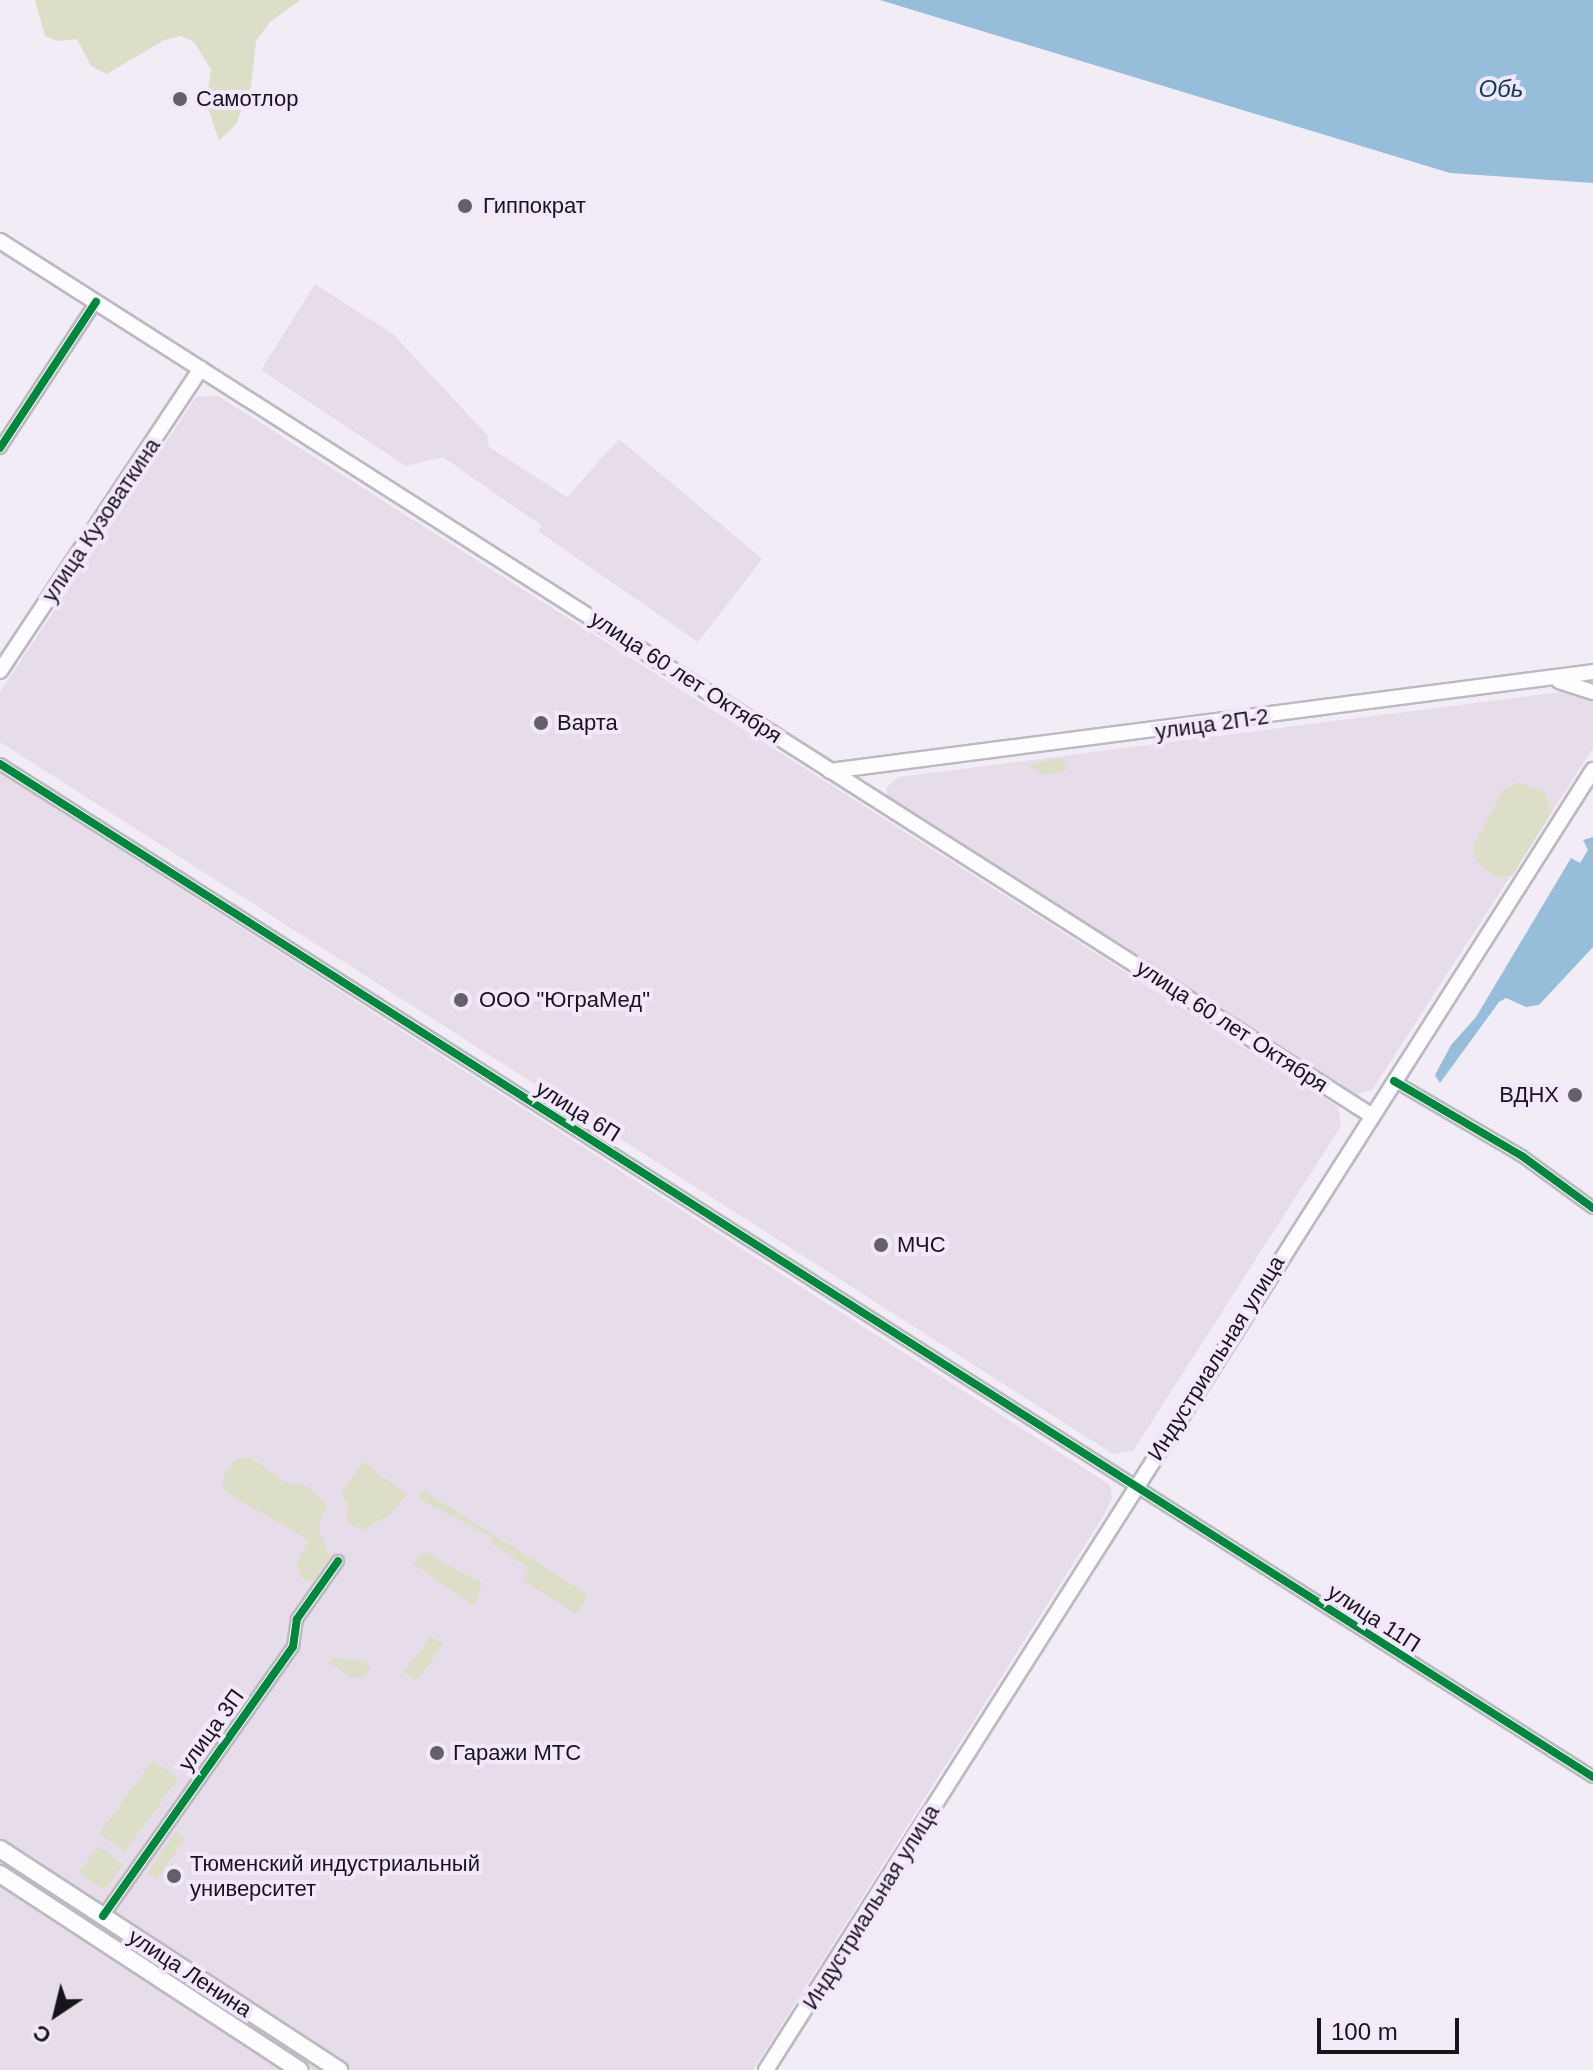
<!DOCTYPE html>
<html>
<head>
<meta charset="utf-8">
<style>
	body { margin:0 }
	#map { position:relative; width:1593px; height:2070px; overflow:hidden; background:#f2ecf7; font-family:Arial,sans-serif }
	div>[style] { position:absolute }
	.industrial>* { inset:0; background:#e7dce9 }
	.green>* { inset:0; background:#dddec7; transform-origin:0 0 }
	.water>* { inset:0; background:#96beda }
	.roads { filter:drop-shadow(2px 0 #bdb9c1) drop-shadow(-2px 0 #bdb9c1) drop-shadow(0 2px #bdb9c1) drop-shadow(0 -2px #bdb9c1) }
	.street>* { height:10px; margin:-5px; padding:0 5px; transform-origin:5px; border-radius:5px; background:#fdfcfe }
	.secondary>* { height:14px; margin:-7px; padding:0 7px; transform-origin:7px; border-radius:7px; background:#fdfcfe }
	.primary>* { height:16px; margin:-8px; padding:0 8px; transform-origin:8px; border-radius:8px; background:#fdfcfe }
	.cycleway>* { height:8px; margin:-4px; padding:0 4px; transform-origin:4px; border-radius:4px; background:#00873e }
	.dots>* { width:22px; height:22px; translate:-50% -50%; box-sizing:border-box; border:4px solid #f3e8fb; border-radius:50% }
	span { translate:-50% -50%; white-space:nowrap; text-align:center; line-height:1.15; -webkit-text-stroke:8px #f3e8fb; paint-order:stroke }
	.poi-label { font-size:22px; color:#17141a }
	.left { translate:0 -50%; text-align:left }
	.right { translate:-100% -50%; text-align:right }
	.street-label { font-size:22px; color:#17141a }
	.water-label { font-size:24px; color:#0b3d56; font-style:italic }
	.north { position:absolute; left:16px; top:1974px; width:80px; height:80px; -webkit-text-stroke:6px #f3e8fb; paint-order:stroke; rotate:215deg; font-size:22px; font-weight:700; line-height:32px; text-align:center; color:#17141a }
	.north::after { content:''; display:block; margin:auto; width:28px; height:36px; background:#17141a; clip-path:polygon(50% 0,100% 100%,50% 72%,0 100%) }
	.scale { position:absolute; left:1317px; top:2018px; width:142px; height:36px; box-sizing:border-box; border:4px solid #17141a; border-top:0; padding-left:10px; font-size:24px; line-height:28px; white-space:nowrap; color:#17141a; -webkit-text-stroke:6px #f3e8fb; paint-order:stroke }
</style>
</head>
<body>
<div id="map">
	<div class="industrial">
		<div style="clip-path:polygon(315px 284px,393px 334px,487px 435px,489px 447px,567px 497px,619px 439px,762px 559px,698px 642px,538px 531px,542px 526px,443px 457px,406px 466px,261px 370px)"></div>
		<div style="clip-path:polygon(218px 396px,1338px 1107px,1341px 1126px,1133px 1451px,1113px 1454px,0 742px,0 692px,196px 397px)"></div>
		<div style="clip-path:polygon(1568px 691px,1593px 701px,1593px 748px,1372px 1090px,1353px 1095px,887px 796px,886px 788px,899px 777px)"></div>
		<div style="clip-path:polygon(0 773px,1110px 1485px,1112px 1498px,1105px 1513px,753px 2070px,351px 2070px,0 1839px)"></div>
		<div style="clip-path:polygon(0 1883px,285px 2070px,0 2070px)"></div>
	</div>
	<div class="green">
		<div style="clip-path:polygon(35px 0,300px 0,271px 21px,256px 41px,251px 86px,236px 124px,219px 141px,206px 102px,211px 70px,194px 42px,181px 36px,164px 40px,107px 74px,91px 66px,77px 39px,57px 41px,45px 36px)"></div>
		<div style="clip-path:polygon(1062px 758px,1067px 768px,1062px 772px,1044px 775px,1027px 765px)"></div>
		<div style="clip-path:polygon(1518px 782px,1544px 791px,1552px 812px,1512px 876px,1496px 877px,1477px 861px,1473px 847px,1503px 790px)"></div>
		<div style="clip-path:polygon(250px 1457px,284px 1482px,309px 1487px,327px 1505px,318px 1527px,330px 1558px,313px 1583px,302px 1578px,296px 1565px,308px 1542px,304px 1537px,224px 1491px,222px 1480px,235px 1460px)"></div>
		<div style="clip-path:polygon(363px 1462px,406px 1494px,391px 1514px,362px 1531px,346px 1521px,348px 1504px,341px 1494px)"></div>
		<div style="clip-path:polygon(423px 1490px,588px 1595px,576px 1614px,523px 1580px,529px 1568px,491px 1543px,493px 1538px,418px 1498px)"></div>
		<div style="clip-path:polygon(425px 1552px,482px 1583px,474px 1606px,412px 1563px)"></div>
		<div style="left:431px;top:1636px;width:15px;height:45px;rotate:37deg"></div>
		<div style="clip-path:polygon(333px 1657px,364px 1661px,371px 1666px,363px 1678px,351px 1677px,329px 1663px)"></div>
		<div style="left:153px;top:1760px;width:31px;height:91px;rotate:36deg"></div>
		<div style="left:176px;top:1831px;width:11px;height:51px;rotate:34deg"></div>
		<div style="left:98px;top:1846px;width:31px;height:32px;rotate:36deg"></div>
		<div style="left:0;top:1859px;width:280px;height:6px;rotate:33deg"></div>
		<div style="clip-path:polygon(256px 2025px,324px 2070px,313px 2070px,252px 2030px)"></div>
	</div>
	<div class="water">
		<div style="clip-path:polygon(880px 0,1593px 0,1593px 183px,1450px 173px)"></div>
		<div style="clip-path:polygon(1593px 837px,1593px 947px,1539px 1005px,1526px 1007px,1506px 998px,1499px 1002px,1440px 1083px,1435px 1075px,1451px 1045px,1476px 1017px,1571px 858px,1580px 863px,1588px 850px,1583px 840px)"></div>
	</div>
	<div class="roads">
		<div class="street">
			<div style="left:0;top:448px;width:175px;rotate:-56.7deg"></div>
			<div style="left:0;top:764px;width:1888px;rotate:32.45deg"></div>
			<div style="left:1394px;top:1081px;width:148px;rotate:30.4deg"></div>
			<div style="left:1522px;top:1156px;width:88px;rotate:36.2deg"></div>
			<div style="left:103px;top:1916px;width:329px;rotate:-54.8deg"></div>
			<div style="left:293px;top:1647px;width:28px;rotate:-82deg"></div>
			<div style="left:297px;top:1619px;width:71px;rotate:-54.7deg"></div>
		</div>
		<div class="secondary">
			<div style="left:0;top:241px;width:1626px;rotate:32.52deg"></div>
			<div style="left:0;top:671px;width:363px;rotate:-56.4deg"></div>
			<div style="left:1559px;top:681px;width:36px;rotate:18deg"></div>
			<div style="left:830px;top:771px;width:769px;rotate:-7.39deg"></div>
			<div style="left:766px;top:2070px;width:1541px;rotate:-57.54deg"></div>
		</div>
		<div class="primary">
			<div style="left:0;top:1849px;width:405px;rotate:33.1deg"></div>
			<div style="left:0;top:1874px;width:358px;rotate:33.2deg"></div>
		</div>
	</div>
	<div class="cycleway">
		<div style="left:0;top:448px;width:175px;rotate:-56.7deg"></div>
		<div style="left:0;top:764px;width:1888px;rotate:32.45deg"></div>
		<div style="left:1394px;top:1081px;width:148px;rotate:30.4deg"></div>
		<div style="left:1522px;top:1156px;width:88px;rotate:36.2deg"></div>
		<div style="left:103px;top:1916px;width:329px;rotate:-54.8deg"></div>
		<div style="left:293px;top:1647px;width:28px;rotate:-82deg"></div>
		<div style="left:297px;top:1619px;width:71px;rotate:-54.7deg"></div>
	</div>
	<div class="dots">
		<div style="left:180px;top:99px;background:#646067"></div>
		<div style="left:465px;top:206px;background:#646067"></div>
		<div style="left:541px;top:723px;background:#646067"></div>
		<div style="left:461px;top:1000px;background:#646067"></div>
		<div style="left:1575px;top:1095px;background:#646067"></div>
		<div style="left:881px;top:1245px;background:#646067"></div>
		<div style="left:437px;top:1753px;background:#646067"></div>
		<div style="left:174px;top:1876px;background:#646067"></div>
	</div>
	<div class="poi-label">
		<span class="left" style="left:196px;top:99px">Самотлор</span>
		<span class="left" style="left:483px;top:206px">Гиппократ</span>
		<span class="left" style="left:557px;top:723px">Варта</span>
		<span class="left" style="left:479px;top:1000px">ООО "ЮграМед"</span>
		<span class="right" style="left:1559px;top:1095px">ВДНХ</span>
		<span class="left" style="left:897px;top:1245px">МЧС</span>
		<span class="left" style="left:453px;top:1753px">Гаражи МТС</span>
		<span class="left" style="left:190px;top:1876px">Тюменский индустриальный<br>университет</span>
	</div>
	<div class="street-label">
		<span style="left:101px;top:520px;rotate:-56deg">улица Кузоваткина</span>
		<span style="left:686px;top:677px;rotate:33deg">улица 60 лет Октября</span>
		<span style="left:1212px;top:724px;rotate:-8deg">улица 2П-2</span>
		<span style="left:1232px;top:1026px;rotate:33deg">улица 60 лет Октября</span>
		<span style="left:578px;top:1111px;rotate:32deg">улица 6П</span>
		<span style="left:1216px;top:1358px;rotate:-58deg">Индустриальная улица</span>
		<span style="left:1374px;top:1618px;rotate:33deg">улица 11П</span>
		<span style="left:211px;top:1730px;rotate:-54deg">улица 3П</span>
		<span style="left:871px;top:1907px;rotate:-58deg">Индустриальная улица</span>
		<span style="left:190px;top:1973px;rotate:33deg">улица Ленина</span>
	</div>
	<div class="water-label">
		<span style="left:1501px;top:89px">Обь</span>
	</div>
	<div class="north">С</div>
	<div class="scale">100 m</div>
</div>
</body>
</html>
